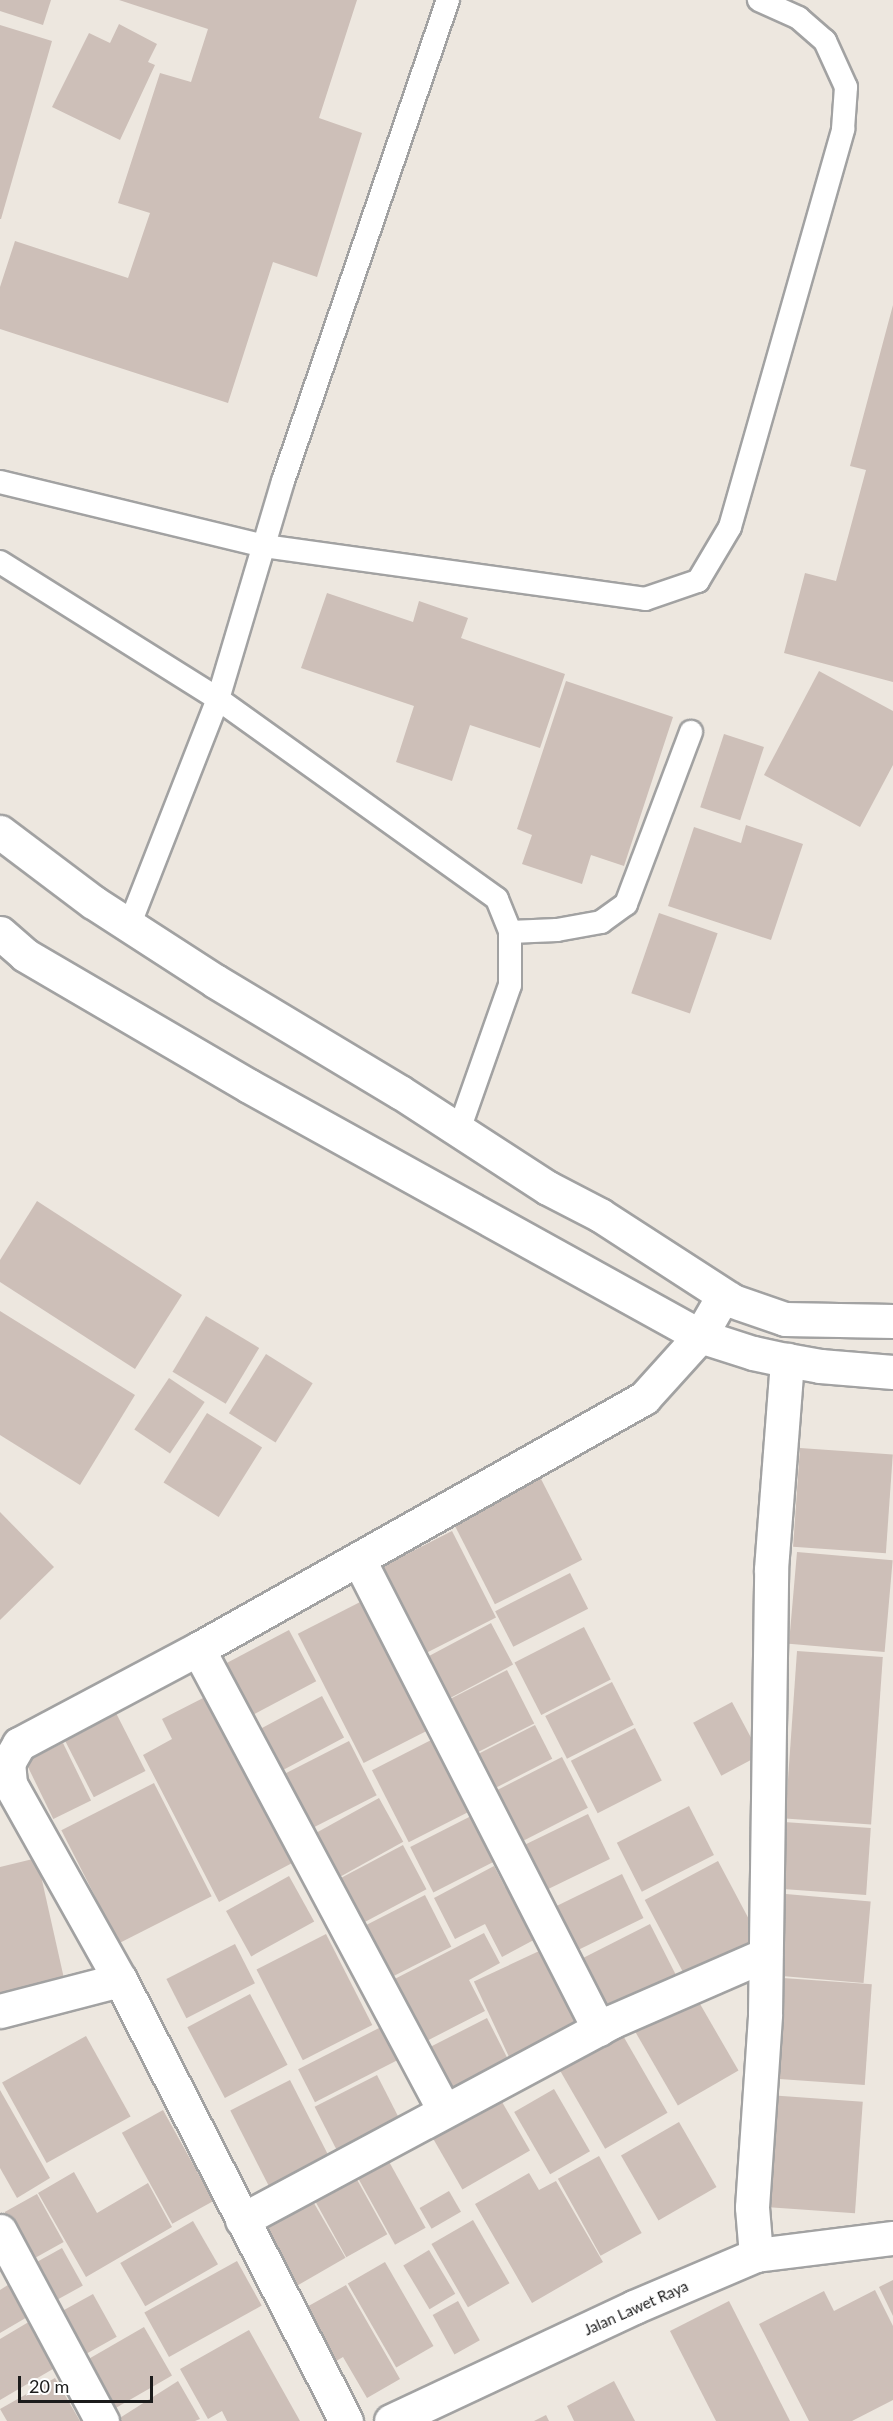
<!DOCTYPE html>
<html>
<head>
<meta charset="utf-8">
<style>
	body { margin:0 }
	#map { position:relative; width:893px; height:2421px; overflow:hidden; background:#ede7df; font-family:Lato,sans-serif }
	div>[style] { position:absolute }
	.building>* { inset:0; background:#cdbfb8; transform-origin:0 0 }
	.roads { filter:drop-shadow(2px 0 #a2a2a2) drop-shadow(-2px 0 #a2a2a2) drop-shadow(0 2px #a2a2a2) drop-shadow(0 -2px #a2a2a2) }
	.service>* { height:22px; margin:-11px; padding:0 11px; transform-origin:11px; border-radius:11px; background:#fff }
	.minor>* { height:33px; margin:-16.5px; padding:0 16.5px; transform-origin:16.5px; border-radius:16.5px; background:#fff }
	.tertiary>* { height:33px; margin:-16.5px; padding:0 16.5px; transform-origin:16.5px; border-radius:16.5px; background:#fff }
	span { translate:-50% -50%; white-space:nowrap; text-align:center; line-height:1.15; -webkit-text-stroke:4.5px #fff; paint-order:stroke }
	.street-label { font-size:15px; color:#1b1b1b }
	.scale { position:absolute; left:18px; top:2376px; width:135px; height:27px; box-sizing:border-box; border:3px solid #1b1b1b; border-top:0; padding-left:8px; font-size:18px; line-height:21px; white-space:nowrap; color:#1b1b1b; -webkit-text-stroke:4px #fff; paint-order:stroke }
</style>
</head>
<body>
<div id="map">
	<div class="building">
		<div style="clip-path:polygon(0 0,51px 0,43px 25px,0 11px)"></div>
		<div style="clip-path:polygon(119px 0,357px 0,319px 118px,362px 133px,317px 277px,273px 262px,228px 403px,0 329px,0 287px,15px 241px,128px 278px,150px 213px,118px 203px,160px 73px,191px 82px,208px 29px)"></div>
		<div style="clip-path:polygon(119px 24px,157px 44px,148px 62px,155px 65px,120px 140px,52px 107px,89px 33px,110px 43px)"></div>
		<div style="clip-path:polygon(0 25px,52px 41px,1px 219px,0 219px)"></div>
		<div style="clip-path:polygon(893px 305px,893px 682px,784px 653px,805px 573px,836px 581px,866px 470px,850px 466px)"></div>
		<div style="clip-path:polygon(327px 593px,413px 622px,419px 601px,468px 618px,461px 638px,565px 674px,540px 748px,470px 725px,452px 781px,396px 762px,414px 706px,301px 668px)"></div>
		<div style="clip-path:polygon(819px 671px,893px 711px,893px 765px,860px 827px,764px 775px)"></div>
		<div style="clip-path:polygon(566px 681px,673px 717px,624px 866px,591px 855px,582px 884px,522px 864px,532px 835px,517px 829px)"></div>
		<div style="left:724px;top:734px;width:42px;height:77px;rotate:18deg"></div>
		<div style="clip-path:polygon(746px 825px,803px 844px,771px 940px,668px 906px,694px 827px,741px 843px)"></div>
		<div style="left:659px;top:913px;width:62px;height:85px;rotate:19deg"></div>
		<div style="clip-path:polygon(37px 1201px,182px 1295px,135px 1369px,0 1282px,0 1260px)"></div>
		<div style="clip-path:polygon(0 1311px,135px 1395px,80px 1485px,0 1435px)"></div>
		<div style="left:206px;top:1316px;width:62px;height:65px;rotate:31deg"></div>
		<div style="left:266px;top:1354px;width:55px;height:70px;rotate:32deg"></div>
		<div style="left:169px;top:1378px;width:43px;height:62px;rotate:34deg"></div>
		<div style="left:207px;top:1413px;width:65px;height:82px;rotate:32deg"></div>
		<div style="left:800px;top:1448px;width:93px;height:99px;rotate:4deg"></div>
		<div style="left:540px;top:1477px;width:93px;height:98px;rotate:63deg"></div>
		<div style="clip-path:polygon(0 1512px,54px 1567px,0 1620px)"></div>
		<div style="left:452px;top:1531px;width:97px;height:84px;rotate:63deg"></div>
		<div style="left:797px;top:1552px;width:96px;height:92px;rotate:5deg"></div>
		<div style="left:570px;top:1573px;width:40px;height:84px;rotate:63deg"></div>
		<div style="left:370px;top:1597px;width:145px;height:81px;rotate:63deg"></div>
		<div style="left:491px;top:1623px;width:47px;height:76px;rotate:62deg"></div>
		<div style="left:584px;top:1627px;width:59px;height:78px;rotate:63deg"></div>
		<div style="left:289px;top:1630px;width:58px;height:78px;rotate:62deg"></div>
		<div style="left:797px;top:1651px;width:86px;height:168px;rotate:4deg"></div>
		<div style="left:507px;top:1670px;width:60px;height:76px;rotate:63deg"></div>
		<div style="left:612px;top:1682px;width:48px;height:75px;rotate:63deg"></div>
		<div style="clip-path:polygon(207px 1696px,294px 1862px,219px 1902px,143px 1755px,172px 1739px,162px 1719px)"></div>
		<div style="left:322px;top:1696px;width:47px;height:85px;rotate:62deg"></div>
		<div style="left:732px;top:1702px;width:60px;height:44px;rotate:62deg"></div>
		<div style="left:116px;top:1713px;width:65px;height:58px;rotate:63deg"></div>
		<div style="left:535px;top:1725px;width:38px;height:75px;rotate:63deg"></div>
		<div style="left:635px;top:1728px;width:59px;height:72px;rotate:63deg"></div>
		<div style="left:437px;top:1737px;width:81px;height:73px;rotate:63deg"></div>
		<div style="left:349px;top:1741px;width:61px;height:82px;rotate:63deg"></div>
		<div style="left:63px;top:1743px;width:64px;height:42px;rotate:64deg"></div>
		<div style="left:562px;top:1757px;width:57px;height:84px;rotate:63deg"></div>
		<div style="left:154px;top:1783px;width:127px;height:104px;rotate:63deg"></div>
		<div style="left:379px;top:1798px;width:50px;height:85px;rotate:61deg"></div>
		<div style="left:689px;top:1806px;width:55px;height:81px;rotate:63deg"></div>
		<div style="left:477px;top:1813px;width:51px;height:75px;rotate:63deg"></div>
		<div style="left:588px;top:1814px;width:50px;height:80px;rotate:64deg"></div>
		<div style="left:784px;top:1822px;width:87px;height:67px;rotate:4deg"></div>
		<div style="left:403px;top:1845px;width:50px;height:80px;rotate:62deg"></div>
		<div style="clip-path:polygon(37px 1858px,65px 1983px,0 1998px,0 1867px)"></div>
		<div style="left:718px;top:1861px;width:88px;height:83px;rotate:62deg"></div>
		<div style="clip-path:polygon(494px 1866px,505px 1887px,515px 1881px,543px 1935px,502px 1957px,485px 1924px,455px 1939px,434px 1898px)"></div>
		<div style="left:622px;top:1874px;width:49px;height:83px;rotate:64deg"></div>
		<div style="left:289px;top:1876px;width:52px;height:72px;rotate:61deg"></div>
		<div style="left:786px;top:1894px;width:85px;height:82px;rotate:5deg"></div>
		<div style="left:425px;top:1895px;width:58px;height:78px;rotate:63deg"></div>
		<div style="left:650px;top:1924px;width:65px;height:90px;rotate:63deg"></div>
		<div style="clip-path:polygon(484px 1933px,500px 1963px,469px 1980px,485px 2011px,415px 2047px,383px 1985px)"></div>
		<div style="left:326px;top:1934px;width:102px;height:78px;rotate:63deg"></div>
		<div style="left:235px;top:1944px;width:44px;height:77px;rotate:63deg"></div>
		<div style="left:550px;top:1946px;width:94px;height:84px;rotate:65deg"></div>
		<div style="left:783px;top:1978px;width:89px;height:101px;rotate:4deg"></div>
		<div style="left:250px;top:1994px;width:80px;height:71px;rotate:62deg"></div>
		<div style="left:696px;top:1997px;width:85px;height:70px;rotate:60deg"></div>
		<div style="left:487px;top:2018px;width:55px;height:76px;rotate:63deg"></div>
		<div style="left:381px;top:2027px;width:37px;height:93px;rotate:63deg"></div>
		<div style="left:618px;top:2027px;width:99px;height:72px;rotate:60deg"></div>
		<div style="left:86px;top:2036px;width:92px;height:96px;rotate:61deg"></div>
		<div style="left:377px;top:2075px;width:59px;height:70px;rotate:63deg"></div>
		<div style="left:290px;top:2080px;width:88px;height:67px;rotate:63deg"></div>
		<div style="left:554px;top:2089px;width:72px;height:46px;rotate:60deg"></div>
		<div style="clip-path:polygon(0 2090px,50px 2178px,17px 2198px,0 2168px)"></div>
		<div style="left:498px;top:2095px;width:64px;height:78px;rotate:60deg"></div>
		<div style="left:768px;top:2095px;width:95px;height:112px;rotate:4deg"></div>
		<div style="left:163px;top:2110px;width:104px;height:47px;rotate:61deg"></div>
		<div style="left:679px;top:2122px;width:75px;height:67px;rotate:60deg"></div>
		<div style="left:382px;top:2149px;width:90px;height:35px;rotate:61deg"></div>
		<div style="left:599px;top:2156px;width:88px;height:47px;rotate:61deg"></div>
		<div style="left:350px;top:2167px;width:77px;height:47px;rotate:61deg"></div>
		<div style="clip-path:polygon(74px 2172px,97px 2213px,148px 2183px,172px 2227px,86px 2277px,38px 2193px)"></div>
		<div style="clip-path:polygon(529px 2173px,539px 2190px,556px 2181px,603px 2262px,532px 2303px,475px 2204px)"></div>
		<div style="left:307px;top:2191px;width:77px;height:55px;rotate:60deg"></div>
		<div style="left:449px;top:2191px;width:24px;height:34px;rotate:60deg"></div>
		<div style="left:37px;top:2194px;width:55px;height:37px;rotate:61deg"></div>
		<div style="left:473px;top:2220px;width:73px;height:48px;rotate:60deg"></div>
		<div style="left:193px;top:2221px;width:50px;height:84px;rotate:60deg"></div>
		<div style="left:62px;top:2248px;width:43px;height:33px;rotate:61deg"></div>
		<div style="left:429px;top:2250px;width:51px;height:30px;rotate:59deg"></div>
		<div style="left:237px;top:2261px;width:51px;height:106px;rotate:61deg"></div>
		<div style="left:385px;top:2262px;width:97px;height:43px;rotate:60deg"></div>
		<div style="clip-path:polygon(893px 2280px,893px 2316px,879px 2287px)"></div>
		<div style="clip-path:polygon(11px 2283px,29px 2316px,0 2333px,0 2290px)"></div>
		<div style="clip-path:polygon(346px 2285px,400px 2379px,367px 2398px,343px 2357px,326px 2367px,296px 2313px)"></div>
		<div style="clip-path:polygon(875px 2290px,893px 2326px,893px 2400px,852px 2421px,809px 2421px,759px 2324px,824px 2291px,834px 2311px)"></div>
		<div style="left:93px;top:2294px;width:49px;height:45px;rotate:61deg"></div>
		<div style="left:458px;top:2301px;width:45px;height:29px;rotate:61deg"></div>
		<div style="clip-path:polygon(729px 2301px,790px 2421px,716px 2421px,670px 2331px)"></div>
		<div style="clip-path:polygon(32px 2320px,58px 2366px,0 2400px,0 2339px)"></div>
		<div style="left:144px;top:2327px;width:56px;height:69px;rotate:60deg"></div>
		<div style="clip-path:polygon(249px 2330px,300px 2421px,227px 2421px,222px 2411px,208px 2419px,180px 2369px)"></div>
		<div style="clip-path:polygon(55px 2378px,80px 2421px,7px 2421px,0 2409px)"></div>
		<div style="clip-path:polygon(178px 2381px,200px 2419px,195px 2421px,115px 2421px)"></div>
		<div style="clip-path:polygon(614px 2381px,635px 2421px,574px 2421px,567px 2406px)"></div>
		<div style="clip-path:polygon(546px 2415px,549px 2421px,534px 2421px)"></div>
	</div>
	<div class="roads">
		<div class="service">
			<div style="left:0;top:482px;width:272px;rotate:13.6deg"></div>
			<div style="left:264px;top:546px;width:385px;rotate:7.9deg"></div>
			<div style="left:645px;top:599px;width:56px;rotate:-18.8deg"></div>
			<div style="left:698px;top:581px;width:63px;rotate:-59.3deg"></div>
			<div style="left:730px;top:527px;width:414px;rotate:-74.1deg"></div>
			<div style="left:843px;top:129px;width:42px;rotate:-85.9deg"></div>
			<div style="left:846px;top:87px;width:51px;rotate:-114.5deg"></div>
			<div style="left:825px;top:41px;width:35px;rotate:-139deg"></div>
			<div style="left:799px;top:18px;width:44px;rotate:-155.8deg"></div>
			<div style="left:0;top:562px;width:257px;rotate:32.1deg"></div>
			<div style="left:218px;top:699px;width:343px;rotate:35.6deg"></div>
			<div style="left:497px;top:899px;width:35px;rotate:68deg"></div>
			<div style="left:510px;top:932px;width:53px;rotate:90deg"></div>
			<div style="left:510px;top:985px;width:154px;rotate:109.4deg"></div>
			<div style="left:129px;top:926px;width:244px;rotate:-68.6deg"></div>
			<div style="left:218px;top:699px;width:227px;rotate:-73.4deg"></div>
			<div style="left:283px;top:481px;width:509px;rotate:-71.07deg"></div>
			<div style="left:510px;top:932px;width:47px;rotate:-2.4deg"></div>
			<div style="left:557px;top:930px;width:45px;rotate:-10.3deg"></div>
			<div style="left:601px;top:922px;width:31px;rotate:-36deg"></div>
			<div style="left:626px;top:904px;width:184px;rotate:-69.3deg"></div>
		</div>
		<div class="minor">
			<div style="left:359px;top:1560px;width:527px;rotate:62.9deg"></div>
			<div style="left:198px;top:1649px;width:523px;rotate:61.91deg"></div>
			<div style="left:0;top:2011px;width:124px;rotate:-14.5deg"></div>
			<div style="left:242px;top:2220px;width:421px;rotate:-28.2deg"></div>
			<div style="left:613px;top:2021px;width:166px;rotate:-23.5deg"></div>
			<div style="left:0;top:2231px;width:216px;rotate:61.8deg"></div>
			<div style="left:756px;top:2255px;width:48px;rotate:-94.8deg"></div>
			<div style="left:752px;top:2207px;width:193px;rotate:-86.1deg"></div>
			<div style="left:765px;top:2014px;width:445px;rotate:-89.2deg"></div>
			<div style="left:771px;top:1569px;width:210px;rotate:-85.6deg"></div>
			<div style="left:346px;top:2421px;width:496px;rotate:-117.1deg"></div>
			<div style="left:120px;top:1980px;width:225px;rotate:-119.3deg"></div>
			<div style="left:10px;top:1784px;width:21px;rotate:-95deg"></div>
			<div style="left:8px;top:1763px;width:22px;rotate:-60deg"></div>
			<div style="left:19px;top:1744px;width:203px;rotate:-28deg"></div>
			<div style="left:198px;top:1649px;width:512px;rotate:-29.37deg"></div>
			<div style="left:644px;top:1398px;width:84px;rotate:-47.9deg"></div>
			<div style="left:700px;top:1336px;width:46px;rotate:-60.1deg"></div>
			<div style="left:391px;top:2421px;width:268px;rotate:-25.1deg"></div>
			<div style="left:634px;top:2307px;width:133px;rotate:-23.1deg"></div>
			<div style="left:756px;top:2255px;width:138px;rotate:-7.1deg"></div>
		</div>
		<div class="tertiary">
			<div style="left:0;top:832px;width:116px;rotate:37deg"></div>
			<div style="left:93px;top:902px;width:145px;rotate:32.9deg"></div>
			<div style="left:215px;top:981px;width:216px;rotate:31deg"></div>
			<div style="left:400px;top:1092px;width:176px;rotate:33deg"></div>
			<div style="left:548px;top:1188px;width:59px;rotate:27.4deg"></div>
			<div style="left:600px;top:1215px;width:158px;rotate:32.9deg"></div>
			<div style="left:733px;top:1301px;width:55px;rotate:19.1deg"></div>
			<div style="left:785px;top:1319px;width:108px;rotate:1.1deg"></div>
			<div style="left:0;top:933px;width:33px;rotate:41deg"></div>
			<div style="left:25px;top:955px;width:259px;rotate:30.3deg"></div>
			<div style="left:249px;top:1086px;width:516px;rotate:29deg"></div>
			<div style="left:700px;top:1336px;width:56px;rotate:17.8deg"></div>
			<div style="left:753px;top:1353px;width:35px;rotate:12deg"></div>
			<div style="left:787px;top:1360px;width:34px;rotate:10deg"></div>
			<div style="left:820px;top:1366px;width:73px;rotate:4.7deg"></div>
		</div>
	</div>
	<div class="street-label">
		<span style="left:636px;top:2308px;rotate:-24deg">Jalan Lawet Raya</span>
	</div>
	<div class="scale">20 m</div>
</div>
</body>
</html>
